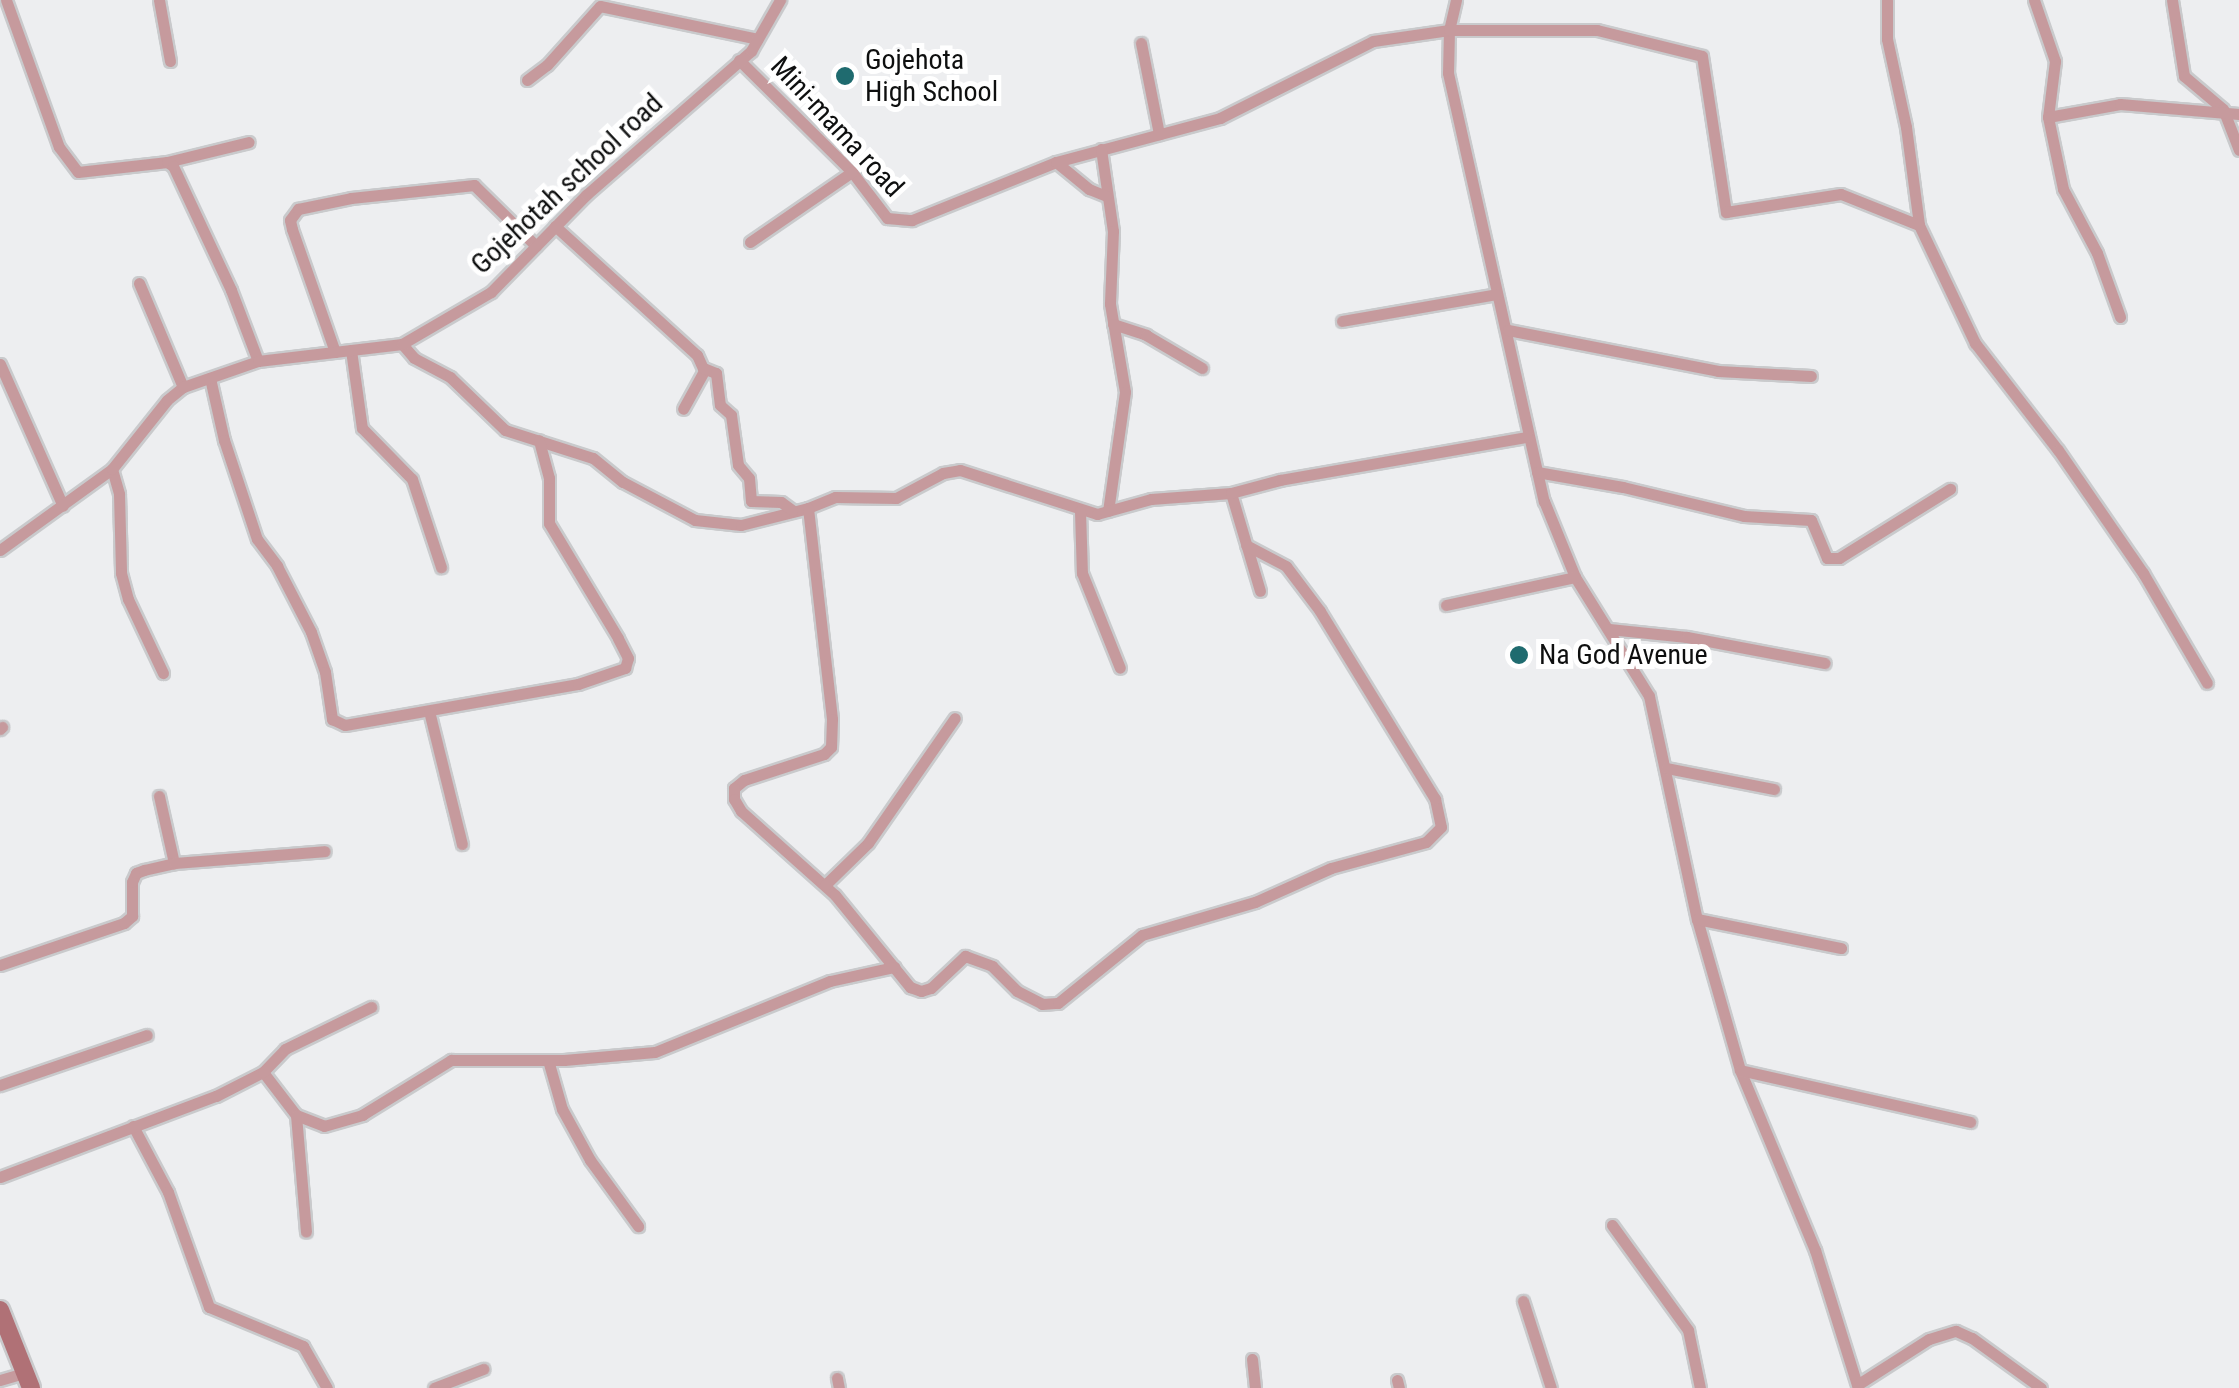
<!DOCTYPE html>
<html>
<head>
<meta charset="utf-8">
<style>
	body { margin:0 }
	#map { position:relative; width:2239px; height:1388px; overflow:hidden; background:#edeef0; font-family:"Roboto Condensed",sans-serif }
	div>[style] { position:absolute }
	.roads { filter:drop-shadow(2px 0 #c9cacc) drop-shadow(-2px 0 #c9cacc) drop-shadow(0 2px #c9cacc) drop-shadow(0 -2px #c9cacc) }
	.street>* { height:11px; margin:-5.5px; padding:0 5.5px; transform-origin:5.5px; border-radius:5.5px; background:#c69a9d }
	.secondary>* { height:18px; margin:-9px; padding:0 9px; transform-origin:9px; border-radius:9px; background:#b07176 }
	.dots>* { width:28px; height:28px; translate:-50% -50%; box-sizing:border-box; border:5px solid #fff; border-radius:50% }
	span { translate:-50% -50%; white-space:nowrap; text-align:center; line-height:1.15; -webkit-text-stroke:10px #fff; paint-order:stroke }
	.poi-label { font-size:28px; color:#0e0f0f }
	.left { translate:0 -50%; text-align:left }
	.street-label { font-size:28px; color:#0e0f0f }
</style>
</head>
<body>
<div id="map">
	<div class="roads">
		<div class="street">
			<div style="left:6px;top:0;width:156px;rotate:70.2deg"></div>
			<div style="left:59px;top:147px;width:31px;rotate:53deg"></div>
			<div style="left:78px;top:172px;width:90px;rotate:-6.4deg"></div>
			<div style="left:167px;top:162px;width:84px;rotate:-13.7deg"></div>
			<div style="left:159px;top:0;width:62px;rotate:79.8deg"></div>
			<div style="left:1456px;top:0;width:31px;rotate:103deg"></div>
			<div style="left:1449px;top:30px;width:43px;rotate:91.3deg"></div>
			<div style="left:1448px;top:73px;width:439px;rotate:77.4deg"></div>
			<div style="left:1544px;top:501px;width:82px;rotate:67.8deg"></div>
			<div style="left:1575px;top:577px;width:140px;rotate:58.1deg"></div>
			<div style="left:1649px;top:696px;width:228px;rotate:77.9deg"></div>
			<div style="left:1697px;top:919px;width:157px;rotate:74.1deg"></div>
			<div style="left:1740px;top:1070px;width:195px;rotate:67.4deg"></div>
			<div style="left:1815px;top:1250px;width:141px;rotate:72.7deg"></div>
			<div style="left:1857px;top:1385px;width:85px;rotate:-32.6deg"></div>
			<div style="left:1929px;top:1339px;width:28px;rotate:-17deg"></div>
			<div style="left:1956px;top:1331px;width:17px;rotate:24deg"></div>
			<div style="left:1972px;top:1338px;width:85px;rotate:35.9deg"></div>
			<div style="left:1887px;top:0;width:39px;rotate:90deg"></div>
			<div style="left:1887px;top:39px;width:90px;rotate:77.8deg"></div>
			<div style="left:1906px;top:127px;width:99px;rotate:82.4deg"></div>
			<div style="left:1919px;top:225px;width:131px;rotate:64.6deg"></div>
			<div style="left:1975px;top:343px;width:135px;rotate:52.2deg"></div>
			<div style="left:2058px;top:450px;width:150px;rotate:55.4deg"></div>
			<div style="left:2143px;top:573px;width:127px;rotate:59.8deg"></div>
			<div style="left:2034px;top:0;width:65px;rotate:71deg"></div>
			<div style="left:2055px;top:61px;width:56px;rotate:97.1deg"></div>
			<div style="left:2048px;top:117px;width:74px;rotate:78.2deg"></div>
			<div style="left:2063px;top:189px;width:72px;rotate:62deg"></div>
			<div style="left:2097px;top:253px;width:68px;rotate:70.2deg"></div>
			<div style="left:2172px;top:0;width:77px;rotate:81deg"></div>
			<div style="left:2184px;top:76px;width:51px;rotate:40.2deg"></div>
			<div style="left:2223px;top:109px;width:44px;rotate:68.7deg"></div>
			<div style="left:1141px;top:43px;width:93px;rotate:78.8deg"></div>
			<div style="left:739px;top:60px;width:159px;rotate:44.7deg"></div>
			<div style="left:852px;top:172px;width:58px;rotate:52.7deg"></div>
			<div style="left:887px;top:218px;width:25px;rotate:5deg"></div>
			<div style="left:912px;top:220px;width:155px;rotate:-21.9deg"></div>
			<div style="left:1056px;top:162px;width:170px;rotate:-15deg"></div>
			<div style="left:1220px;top:118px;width:171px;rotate:-26.7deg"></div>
			<div style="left:1373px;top:41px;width:77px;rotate:-8.2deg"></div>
			<div style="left:1449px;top:30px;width:148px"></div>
			<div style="left:1597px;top:30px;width:108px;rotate:13.9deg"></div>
			<div style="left:1702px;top:56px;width:158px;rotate:81.3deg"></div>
			<div style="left:1726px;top:212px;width:116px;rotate:-8.9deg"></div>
			<div style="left:1841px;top:194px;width:84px;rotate:21.7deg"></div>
			<div style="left:527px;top:80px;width:25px;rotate:-37deg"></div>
			<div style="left:547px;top:65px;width:79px;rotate:-48.1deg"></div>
			<div style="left:600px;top:6px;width:161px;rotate:11.8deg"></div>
			<div style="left:2048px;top:117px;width:73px;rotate:-10.2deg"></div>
			<div style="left:2120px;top:104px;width:119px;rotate:4.8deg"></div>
			<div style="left:1101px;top:149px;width:83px;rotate:81.7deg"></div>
			<div style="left:1113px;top:231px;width:73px;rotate:92.4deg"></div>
			<div style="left:1110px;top:304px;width:89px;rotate:80.3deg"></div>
			<div style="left:1125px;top:392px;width:120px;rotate:98.1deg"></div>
			<div style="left:167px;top:162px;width:7px;rotate:34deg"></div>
			<div style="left:173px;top:166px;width:137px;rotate:64.9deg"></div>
			<div style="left:231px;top:290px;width:76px;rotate:69.2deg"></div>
			<div style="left:1056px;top:162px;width:43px;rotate:39.3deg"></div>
			<div style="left:1089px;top:189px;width:18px;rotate:22deg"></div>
			<div style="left:555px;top:226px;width:192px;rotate:42.3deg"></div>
			<div style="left:697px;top:355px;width:17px;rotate:66deg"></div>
			<div style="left:704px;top:371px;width:43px;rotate:118.9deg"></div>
			<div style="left:750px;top:242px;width:124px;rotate:-34.5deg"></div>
			<div style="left:139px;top:283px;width:113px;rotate:67.1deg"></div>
			<div style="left:1342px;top:321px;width:157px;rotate:-9.9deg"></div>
			<div style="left:1113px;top:324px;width:35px;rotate:18deg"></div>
			<div style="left:1146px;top:335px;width:65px;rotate:30.5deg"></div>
			<div style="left:1508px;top:330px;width:214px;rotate:11deg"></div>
			<div style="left:1718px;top:371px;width:93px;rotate:3.1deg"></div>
			<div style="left:402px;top:344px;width:18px;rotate:49deg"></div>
			<div style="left:414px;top:358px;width:41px;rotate:27.8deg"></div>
			<div style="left:450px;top:377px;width:76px;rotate:43.9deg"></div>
			<div style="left:505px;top:430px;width:92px;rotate:17.7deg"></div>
			<div style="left:593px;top:458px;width:38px;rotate:39deg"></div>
			<div style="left:623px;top:482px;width:81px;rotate:27.8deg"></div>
			<div style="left:695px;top:520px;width:46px;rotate:6.2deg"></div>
			<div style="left:741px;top:525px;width:69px;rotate:-14.2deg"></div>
			<div style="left:808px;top:508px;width:29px;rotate:-22deg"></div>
			<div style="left:835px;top:497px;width:61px;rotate:0.9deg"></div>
			<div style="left:896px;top:498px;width:53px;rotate:-28deg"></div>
			<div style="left:943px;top:473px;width:17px;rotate:-10deg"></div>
			<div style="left:960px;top:470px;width:144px;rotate:17.8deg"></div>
			<div style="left:1097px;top:514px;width:56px;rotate:-15.5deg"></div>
			<div style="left:1151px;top:499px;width:80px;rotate:-4.3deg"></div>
			<div style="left:1231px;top:493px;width:102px;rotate:73.5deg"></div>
			<div style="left:351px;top:350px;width:79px;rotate:82deg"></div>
			<div style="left:362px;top:428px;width:71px;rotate:45.6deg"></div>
			<div style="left:412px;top:479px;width:93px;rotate:71.8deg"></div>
			<div style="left:335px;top:352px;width:130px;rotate:-109.3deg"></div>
			<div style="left:292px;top:229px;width:9px;rotate:-103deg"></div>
			<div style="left:290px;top:220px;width:14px;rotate:-54deg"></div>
			<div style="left:298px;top:209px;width:54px;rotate:-11.7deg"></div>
			<div style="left:351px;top:198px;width:124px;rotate:-6deg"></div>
			<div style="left:474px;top:185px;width:87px;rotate:44.5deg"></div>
			<div style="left:0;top:364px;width:155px;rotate:66.1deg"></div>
			<div style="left:703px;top:368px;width:14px;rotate:21deg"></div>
			<div style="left:716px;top:373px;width:32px;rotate:83deg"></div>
			<div style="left:720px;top:405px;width:15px;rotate:42deg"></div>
			<div style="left:731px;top:415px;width:50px;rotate:82deg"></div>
			<div style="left:738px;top:465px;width:17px;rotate:50deg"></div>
			<div style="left:749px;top:478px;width:23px;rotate:85deg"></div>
			<div style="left:751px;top:501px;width:30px;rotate:2deg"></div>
			<div style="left:781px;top:502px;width:14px;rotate:36deg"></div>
			<div style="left:210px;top:378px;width:64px;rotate:77.3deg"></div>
			<div style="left:224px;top:440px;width:104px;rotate:71.6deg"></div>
			<div style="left:257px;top:539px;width:34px;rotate:53deg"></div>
			<div style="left:277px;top:566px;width:74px;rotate:62.7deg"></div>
			<div style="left:311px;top:632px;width:42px;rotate:70.7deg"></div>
			<div style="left:325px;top:672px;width:48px;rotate:81.5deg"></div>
			<div style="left:332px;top:719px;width:14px;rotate:25deg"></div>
			<div style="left:345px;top:725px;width:237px;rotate:-10deg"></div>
			<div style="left:578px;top:684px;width:50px;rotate:-18.8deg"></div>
			<div style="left:625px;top:668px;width:10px;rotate:-73deg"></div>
			<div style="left:628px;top:658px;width:22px;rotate:-117deg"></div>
			<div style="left:618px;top:638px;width:134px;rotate:-121deg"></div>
			<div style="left:549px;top:523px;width:45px;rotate:-90deg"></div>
			<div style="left:549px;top:478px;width:39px;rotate:-105deg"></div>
			<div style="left:112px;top:469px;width:26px;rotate:74deg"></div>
			<div style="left:119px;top:494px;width:79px;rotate:88.5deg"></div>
			<div style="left:121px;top:573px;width:27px;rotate:75deg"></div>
			<div style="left:128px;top:599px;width:82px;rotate:64.7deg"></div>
			<div style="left:1537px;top:472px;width:87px;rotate:9.9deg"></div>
			<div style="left:1623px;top:487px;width:124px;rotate:13.5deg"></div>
			<div style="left:1744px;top:516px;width:67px;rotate:3.4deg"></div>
			<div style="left:1811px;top:520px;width:41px;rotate:67.2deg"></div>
			<div style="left:1827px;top:558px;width:12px"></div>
			<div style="left:1839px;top:558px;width:131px;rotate:-31.9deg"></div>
			<div style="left:1231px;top:493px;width:51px;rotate:-14.9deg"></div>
			<div style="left:1280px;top:480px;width:251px;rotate:-9.9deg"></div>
			<div style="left:808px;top:508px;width:212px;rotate:83.5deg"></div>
			<div style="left:832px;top:719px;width:28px;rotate:92deg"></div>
			<div style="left:831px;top:747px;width:10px;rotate:135deg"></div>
			<div style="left:824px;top:754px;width:84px;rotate:162deg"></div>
			<div style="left:744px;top:780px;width:13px;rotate:141deg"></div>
			<div style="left:734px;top:788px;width:11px;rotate:90deg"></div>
			<div style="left:734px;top:799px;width:14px;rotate:60deg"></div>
			<div style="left:741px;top:811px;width:126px;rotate:41.8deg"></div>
			<div style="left:835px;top:895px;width:119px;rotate:50.8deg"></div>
			<div style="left:910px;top:987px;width:12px;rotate:20deg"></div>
			<div style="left:921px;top:991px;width:10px;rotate:-17deg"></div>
			<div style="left:931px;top:988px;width:47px;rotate:-43.3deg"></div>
			<div style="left:965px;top:956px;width:29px;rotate:20deg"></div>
			<div style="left:992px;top:966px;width:35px;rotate:45deg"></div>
			<div style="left:1017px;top:991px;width:28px;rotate:27deg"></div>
			<div style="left:1042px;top:1004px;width:16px;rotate:-4deg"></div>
			<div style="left:1058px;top:1003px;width:108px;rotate:-39deg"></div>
			<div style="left:1142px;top:935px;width:118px;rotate:-16.3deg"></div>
			<div style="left:1255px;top:902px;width:83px;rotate:-24.1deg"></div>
			<div style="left:1331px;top:868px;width:98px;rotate:-15.3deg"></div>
			<div style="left:1426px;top:842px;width:21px;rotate:-45deg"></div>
			<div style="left:1441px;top:827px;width:29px;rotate:-102deg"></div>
			<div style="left:1435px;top:799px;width:220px;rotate:-121.5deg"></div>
			<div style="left:1320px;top:611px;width:56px;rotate:-127.1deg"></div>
			<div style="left:1286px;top:566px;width:45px;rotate:-152.3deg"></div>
			<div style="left:1080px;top:511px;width:62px;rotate:88.2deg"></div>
			<div style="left:1082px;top:573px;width:102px;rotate:68.2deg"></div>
			<div style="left:0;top:550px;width:138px;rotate:-35.9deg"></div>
			<div style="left:112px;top:469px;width:88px;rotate:-51.4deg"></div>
			<div style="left:167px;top:400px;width:21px;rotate:-39deg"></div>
			<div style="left:183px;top:387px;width:79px;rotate:-19.1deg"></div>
			<div style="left:258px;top:361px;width:145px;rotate:-6.7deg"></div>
			<div style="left:402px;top:344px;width:103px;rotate:-30.3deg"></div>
			<div style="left:491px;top:292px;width:136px;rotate:-45.6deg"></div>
			<div style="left:586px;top:195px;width:219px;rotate:-41.1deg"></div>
			<div style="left:751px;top:51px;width:59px;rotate:-60.4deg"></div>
			<div style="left:1446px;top:605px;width:132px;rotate:-12.2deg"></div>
			<div style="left:1609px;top:629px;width:78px;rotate:5.9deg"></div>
			<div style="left:1687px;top:637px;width:140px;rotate:10.7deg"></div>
			<div style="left:429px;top:711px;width:137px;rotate:76.1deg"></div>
			<div style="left:0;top:729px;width:3px;rotate:-45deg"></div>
			<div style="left:1666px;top:768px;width:110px;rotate:11deg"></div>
			<div style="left:159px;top:796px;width:69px;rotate:77.4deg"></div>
			<div style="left:825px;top:885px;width:60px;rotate:-44.3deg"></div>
			<div style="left:868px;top:843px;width:152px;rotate:-55.2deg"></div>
			<div style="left:1697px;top:919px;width:147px;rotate:11.4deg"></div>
			<div style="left:0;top:965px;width:131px;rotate:-18.7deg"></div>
			<div style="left:124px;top:923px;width:11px;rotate:-41deg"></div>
			<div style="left:132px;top:916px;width:34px;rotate:-90deg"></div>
			<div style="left:132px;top:882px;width:10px;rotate:-66deg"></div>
			<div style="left:136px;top:873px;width:9px;rotate:-21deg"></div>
			<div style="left:144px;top:870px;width:31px;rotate:-13deg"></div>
			<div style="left:174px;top:863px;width:151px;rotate:-4.5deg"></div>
			<div style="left:548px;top:1060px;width:51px;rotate:74.1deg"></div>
			<div style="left:562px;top:1109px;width:58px;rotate:61.2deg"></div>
			<div style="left:590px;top:1160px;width:82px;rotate:54deg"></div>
			<div style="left:1740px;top:1070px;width:236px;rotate:12.7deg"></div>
			<div style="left:263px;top:1072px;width:54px;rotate:52.5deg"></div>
			<div style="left:296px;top:1115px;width:30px;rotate:21deg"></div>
			<div style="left:324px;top:1126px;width:40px;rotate:-16deg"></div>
			<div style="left:362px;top:1115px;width:105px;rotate:-31.7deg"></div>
			<div style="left:451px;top:1060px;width:113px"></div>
			<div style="left:564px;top:1060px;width:91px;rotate:-5deg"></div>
			<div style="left:655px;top:1052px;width:189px;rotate:-22.1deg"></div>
			<div style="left:830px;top:981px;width:66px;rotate:-12.3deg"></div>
			<div style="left:0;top:1085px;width:155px;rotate:-18.8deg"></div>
			<div style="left:296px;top:1115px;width:117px;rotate:85.1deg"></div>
			<div style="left:133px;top:1126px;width:75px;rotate:62.1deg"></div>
			<div style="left:168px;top:1192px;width:122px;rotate:70.4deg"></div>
			<div style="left:209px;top:1307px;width:102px;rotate:22.5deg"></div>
			<div style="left:303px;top:1346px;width:48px;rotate:60.3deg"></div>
			<div style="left:0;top:1177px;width:231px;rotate:-20.6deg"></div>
			<div style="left:216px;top:1096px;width:53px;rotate:-27.1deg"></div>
			<div style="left:263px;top:1072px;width:32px;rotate:-46deg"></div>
			<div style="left:285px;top:1049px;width:96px;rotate:-26deg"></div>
			<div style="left:1612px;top:1225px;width:130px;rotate:54.1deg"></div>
			<div style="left:1688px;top:1330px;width:59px;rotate:78.3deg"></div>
			<div style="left:1523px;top:1301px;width:91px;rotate:72.2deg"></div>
			<div style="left:1252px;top:1359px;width:29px;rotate:84deg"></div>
			<div style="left:837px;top:1378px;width:10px;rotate:79deg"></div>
			<div style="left:0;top:1380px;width:26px;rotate:-16deg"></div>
			<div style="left:1397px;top:1380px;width:8px;rotate:76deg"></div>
			<div style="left:434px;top:1388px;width:53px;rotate:-21.2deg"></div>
		</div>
		<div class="secondary">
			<div style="left:0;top:1310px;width:84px;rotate:68.3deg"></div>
		</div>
	</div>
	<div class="dots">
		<div style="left:845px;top:76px;background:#1f6b6f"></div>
		<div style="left:1519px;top:655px;background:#1f6b6f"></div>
	</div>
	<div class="poi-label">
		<span class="left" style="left:865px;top:76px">Gojehota<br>High School</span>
		<span class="left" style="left:1539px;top:655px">Na God Avenue</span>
	</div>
	<div class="street-label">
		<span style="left:837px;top:127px;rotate:47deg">Mini-mama road</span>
		<span style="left:567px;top:184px;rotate:-43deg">Gojehotah school road</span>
	</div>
</div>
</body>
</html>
